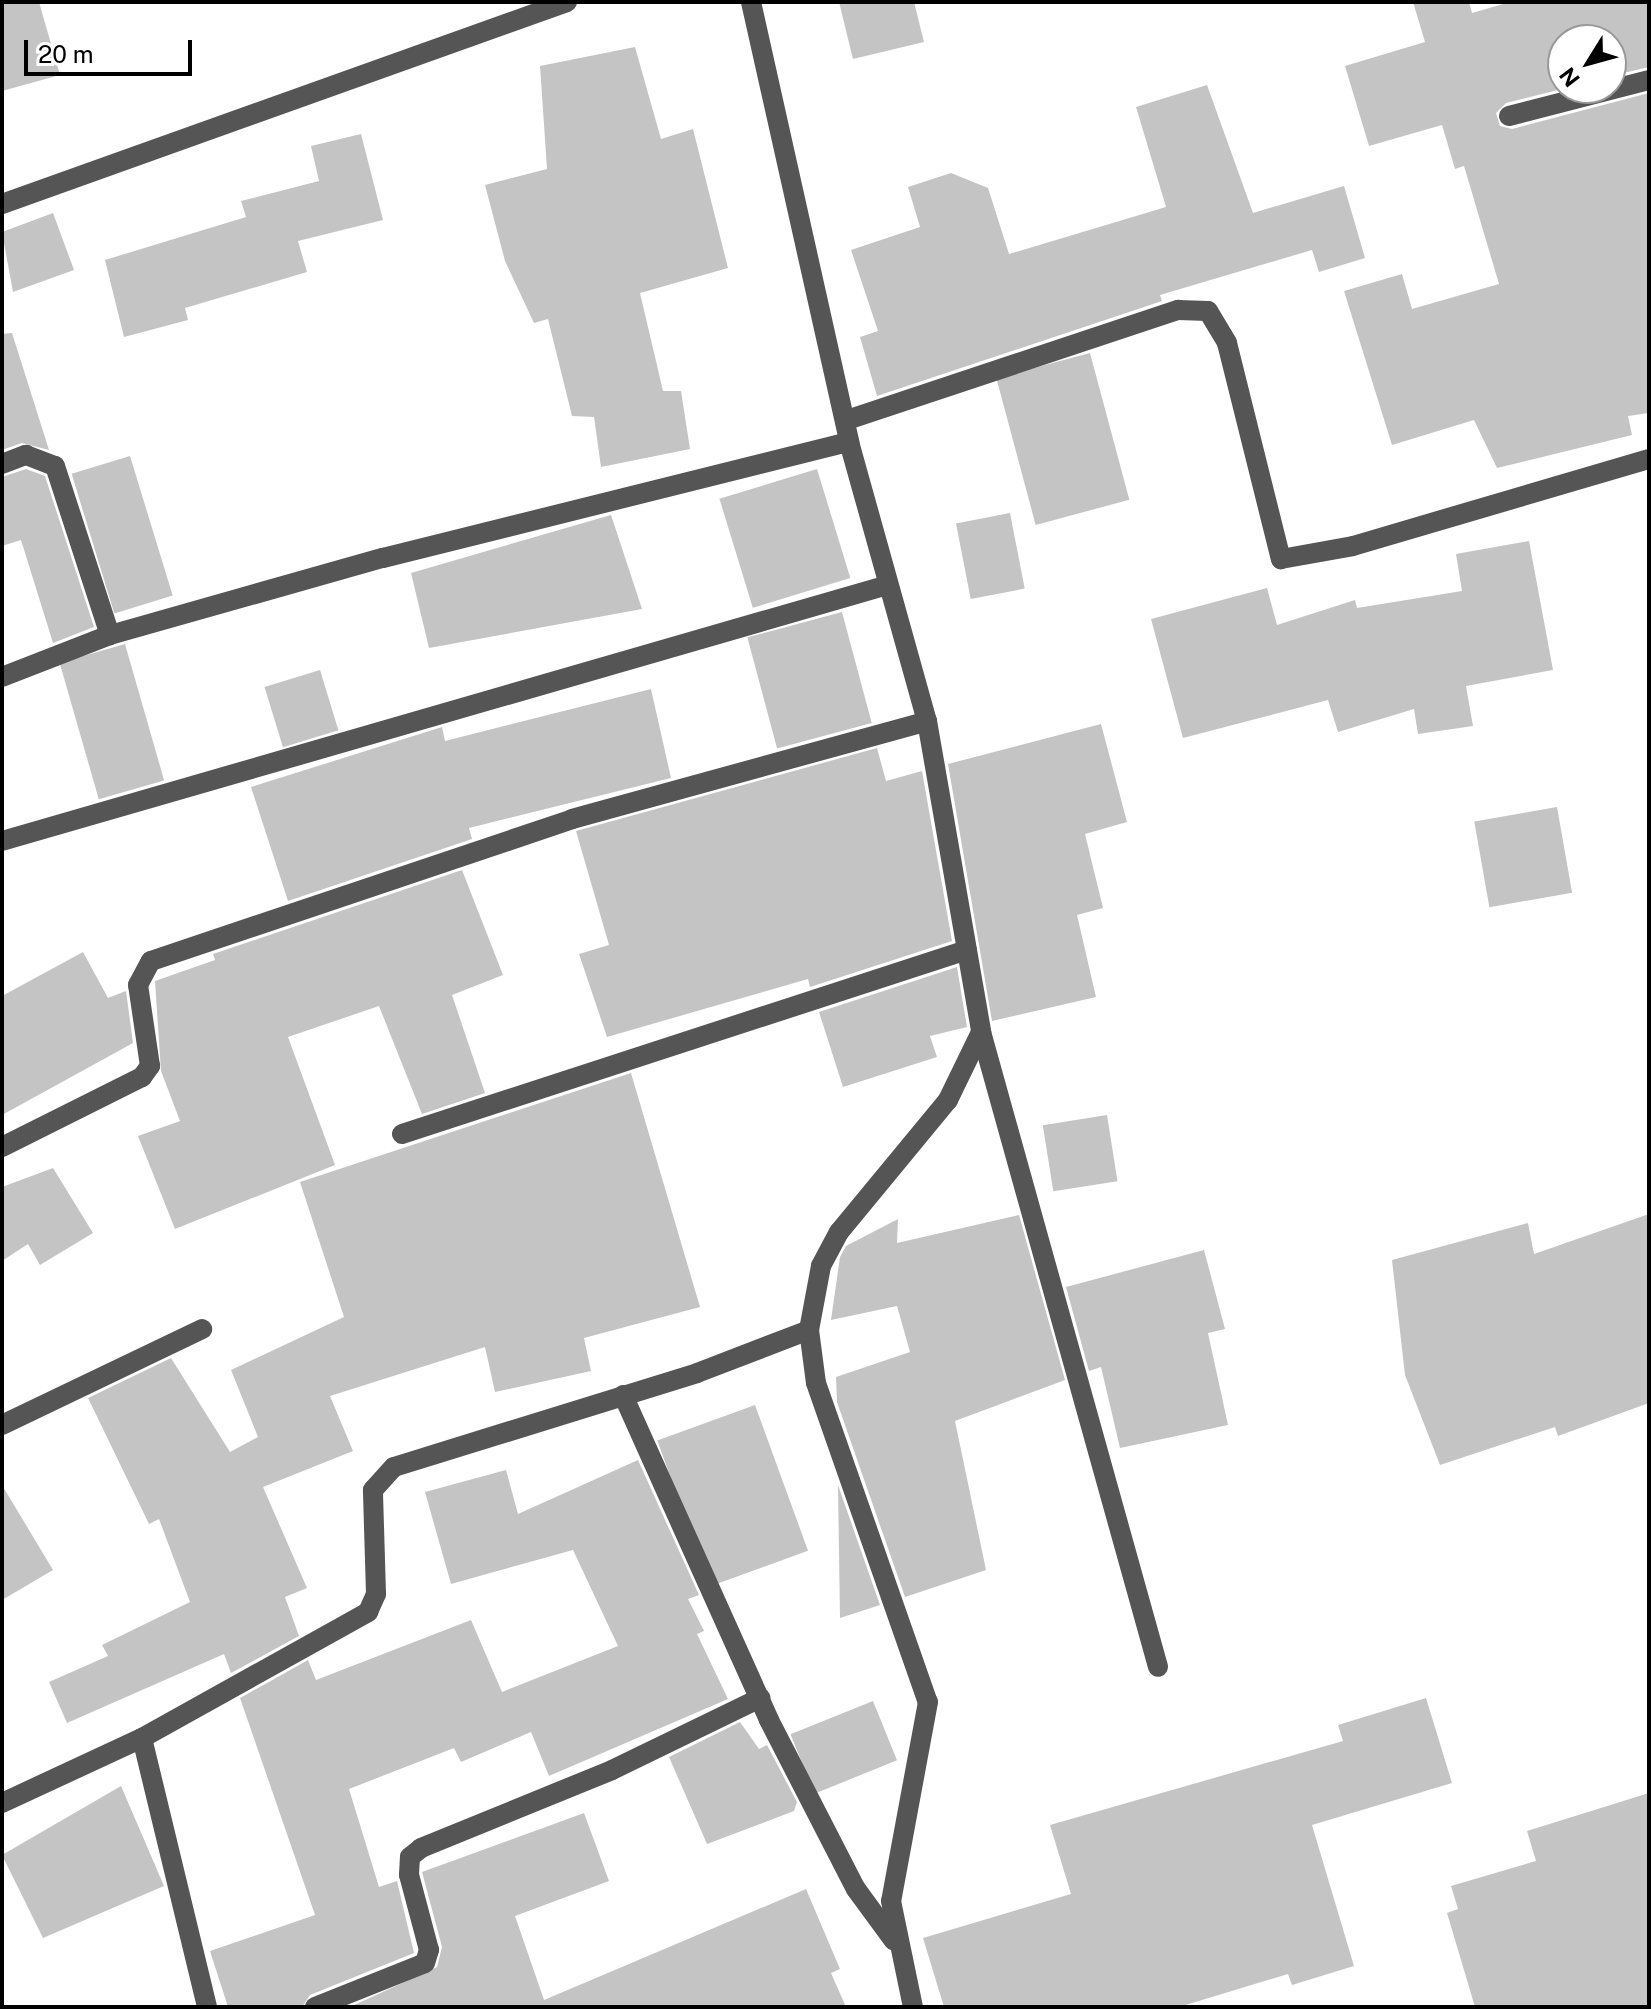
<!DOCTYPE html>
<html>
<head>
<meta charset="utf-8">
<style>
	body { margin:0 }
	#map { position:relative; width:1651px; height:2009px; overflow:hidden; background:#fff; font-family:"Public Sans",sans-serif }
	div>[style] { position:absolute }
	.building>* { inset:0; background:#c4c4c4; transform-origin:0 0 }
	.minor>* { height:20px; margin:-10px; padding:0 10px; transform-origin:10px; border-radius:10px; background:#555 }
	span { translate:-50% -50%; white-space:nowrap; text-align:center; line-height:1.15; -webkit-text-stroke:8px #fff; paint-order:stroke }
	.frame { position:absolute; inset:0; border:4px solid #000; pointer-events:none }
	.north { position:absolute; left:1547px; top:24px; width:80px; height:80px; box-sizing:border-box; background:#fff; border:2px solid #999; border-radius:50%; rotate:233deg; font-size:22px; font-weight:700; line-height:32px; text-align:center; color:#000 }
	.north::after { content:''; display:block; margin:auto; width:28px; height:36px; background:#000; clip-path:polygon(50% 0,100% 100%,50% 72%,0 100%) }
	.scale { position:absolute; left:24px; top:40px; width:168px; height:36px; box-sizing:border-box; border:4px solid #000; border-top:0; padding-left:10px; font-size:24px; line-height:28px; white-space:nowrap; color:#000; -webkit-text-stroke:6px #fff; paint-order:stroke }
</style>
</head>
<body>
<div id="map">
	<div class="building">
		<div style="clip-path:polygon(2px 2px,39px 2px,60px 75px,2px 91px)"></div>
		<div style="clip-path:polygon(839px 2px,914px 2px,924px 42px,853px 59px)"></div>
		<div style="clip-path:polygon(1413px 2px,1469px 2px,1472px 13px,1510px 2px,1649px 2px,1649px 67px,1611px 76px,1611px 40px,1563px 40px,1566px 88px,1506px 103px,1496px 113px,1500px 126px,1512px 129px,1649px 93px,1649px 413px,1628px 416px,1632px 435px,1497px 468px,1474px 420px,1392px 445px,1344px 291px,1402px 274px,1412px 309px,1499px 284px,1464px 166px,1455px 169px,1442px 125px,1369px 146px,1345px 66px,1425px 42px)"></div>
		<div style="clip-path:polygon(635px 47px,661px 139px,693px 129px,728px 268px,640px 293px,663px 391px,681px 391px,690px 449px,601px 467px,594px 417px,572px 416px,548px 319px,534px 323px,505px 261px,485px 185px,547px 169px,540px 66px)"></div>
		<div style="clip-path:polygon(1207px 85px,1253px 213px,1344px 186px,1365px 258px,1319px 272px,1312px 250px,1160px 295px,1162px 301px,877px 396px,860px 337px,878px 331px,851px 250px,920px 227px,908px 187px,951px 173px,988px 188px,1009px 254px,1166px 207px,1136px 107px)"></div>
		<div style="clip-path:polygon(361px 134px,383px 220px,298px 241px,307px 272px,185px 308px,188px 320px,124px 337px,105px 260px,246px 217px,241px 201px,319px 181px,311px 146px)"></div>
		<div style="clip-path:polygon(53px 213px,74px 270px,13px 292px,2px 232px)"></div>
		<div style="clip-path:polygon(12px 333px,49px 450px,22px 443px,2px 450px,2px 334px)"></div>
		<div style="left:1090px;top:353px;width:152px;height:97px;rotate:75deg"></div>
		<div style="left:130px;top:456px;width:146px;height:61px;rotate:73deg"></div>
		<div style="clip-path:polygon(26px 469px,45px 476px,94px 627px,53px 643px,21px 540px,2px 546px,2px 477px)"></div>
		<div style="left:817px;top:469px;width:114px;height:102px;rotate:73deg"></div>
		<div style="left:1010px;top:513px;width:77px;height:55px;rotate:79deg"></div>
		<div style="clip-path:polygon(611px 515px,642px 609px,429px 648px,411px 573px)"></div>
		<div style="clip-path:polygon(1529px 541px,1553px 670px,1466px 686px,1473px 726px,1418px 734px,1414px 709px,1338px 732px,1328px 700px,1183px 738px,1151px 619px,1267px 588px,1277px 625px,1355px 600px,1357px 608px,1462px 591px,1456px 554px)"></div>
		<div style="left:842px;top:612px;width:115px;height:98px;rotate:75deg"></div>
		<div style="left:125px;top:644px;width:142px;height:68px;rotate:74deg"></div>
		<div style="left:320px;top:670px;width:63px;height:58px;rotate:73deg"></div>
		<div style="clip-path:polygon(651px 689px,671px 778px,469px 828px,472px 839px,288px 901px,251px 787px,442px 727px,445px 741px)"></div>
		<div style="clip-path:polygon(1101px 724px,1127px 822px,1085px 834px,1103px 908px,1077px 915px,1096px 997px,992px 1021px,948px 764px)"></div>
		<div style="clip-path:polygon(877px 748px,886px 781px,922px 771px,952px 941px,810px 987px,808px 979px,607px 1037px,579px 954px,609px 945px,576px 831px)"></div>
		<div style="left:1557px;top:807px;width:87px;height:84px;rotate:80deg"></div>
		<div style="clip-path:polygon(462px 870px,503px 975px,452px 995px,485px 1093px,422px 1114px,379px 1006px,288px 1037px,335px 1165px,175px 1229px,138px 1136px,180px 1121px,161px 1071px,155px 981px,215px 960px,213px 954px)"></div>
		<div style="clip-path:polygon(83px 952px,108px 998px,126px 991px,133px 1043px,2px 1115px,2px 996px)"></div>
		<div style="clip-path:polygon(957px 967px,967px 1027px,930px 1036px,937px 1057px,843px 1087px,819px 1012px)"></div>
		<div style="clip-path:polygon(631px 1073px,700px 1307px,584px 1338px,591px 1371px,495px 1392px,485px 1347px,330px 1396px,353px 1451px,263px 1487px,307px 1588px,285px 1597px,299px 1636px,231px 1673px,224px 1654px,67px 1723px,49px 1682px,108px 1656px,102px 1645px,190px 1602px,159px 1519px,149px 1524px,88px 1398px,171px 1358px,230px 1452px,258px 1437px,231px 1370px,344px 1317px,300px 1182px)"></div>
		<div style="left:1107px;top:1115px;width:67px;height:65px;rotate:81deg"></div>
		<div style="clip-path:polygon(53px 1168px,93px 1233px,40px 1265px,28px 1244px,2px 1261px,2px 1187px)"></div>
		<div style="clip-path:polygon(1649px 1214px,1649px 1403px,1558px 1436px,1555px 1427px,1440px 1465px,1405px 1375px,1392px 1260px,1528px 1223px,1534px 1254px)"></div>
		<div style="clip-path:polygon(1019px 1215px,1065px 1380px,955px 1421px,986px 1570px,905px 1597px,837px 1402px,836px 1377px,910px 1352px,897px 1306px,831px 1320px,840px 1257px,846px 1246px,898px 1219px,897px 1243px)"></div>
		<div style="clip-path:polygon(1204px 1250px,1225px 1329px,1208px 1333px,1228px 1425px,1120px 1448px,1101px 1367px,1089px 1371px,1066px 1287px)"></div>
		<div style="left:755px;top:1405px;width:155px;height:104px;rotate:70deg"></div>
		<div style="clip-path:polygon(638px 1460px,699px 1595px,688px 1599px,704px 1631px,697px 1634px,728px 1699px,549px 1776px,531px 1732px,461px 1762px,454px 1748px,349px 1789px,379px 1887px,397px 1881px,414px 1953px,310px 1995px,302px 2007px,228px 2007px,210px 1951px,315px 1915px,240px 1698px,308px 1660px,316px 1680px,471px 1620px,502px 1692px,618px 1646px,573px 1550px,451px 1584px,425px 1492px,506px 1470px,518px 1514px)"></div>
		<div style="clip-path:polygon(2px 1485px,53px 1570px,2px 1600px)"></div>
		<div style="clip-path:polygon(838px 1485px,880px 1605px,840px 1618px)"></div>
		<div style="clip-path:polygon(1426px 1698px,1452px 1783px,1312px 1825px,1354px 1966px,1292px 1985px,1288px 1974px,1179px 2007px,944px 2007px,923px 1938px,1071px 1894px,1050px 1825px,1343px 1741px,1338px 1725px)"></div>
		<div style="left:873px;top:1701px;width:64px;height:89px;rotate:68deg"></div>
		<div style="clip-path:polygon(740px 1722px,759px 1749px,767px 1745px,797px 1802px,794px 1811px,707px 1844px,669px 1757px)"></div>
		<div style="clip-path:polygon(121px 1786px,164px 1886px,43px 1938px,2px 1855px)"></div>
		<div style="clip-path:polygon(1649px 1793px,1649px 2007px,1475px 2007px,1447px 1913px,1458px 1909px,1451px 1886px,1536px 1861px,1527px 1831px)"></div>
		<div style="clip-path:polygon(584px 1813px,609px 1881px,515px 1916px,544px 2000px,806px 1889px,840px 1969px,831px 1973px,846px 2007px,350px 2007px,437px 1967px,442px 1947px,422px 1872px)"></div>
	</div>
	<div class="minor">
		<div style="left:751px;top:2px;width:451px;rotate:77.4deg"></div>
		<div style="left:849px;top:442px;width:290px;rotate:74.4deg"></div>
		<div style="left:927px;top:721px;width:316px;rotate:80.1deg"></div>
		<div style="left:981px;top:1032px;width:76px;rotate:115.9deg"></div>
		<div style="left:948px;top:1100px;width:171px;rotate:129.5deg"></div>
		<div style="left:839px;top:1232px;width:38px;rotate:118deg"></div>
		<div style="left:821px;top:1266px;width:65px;rotate:100.6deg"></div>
		<div style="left:809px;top:1330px;width:53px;rotate:82.5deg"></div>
		<div style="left:816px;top:1383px;width:338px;rotate:70.7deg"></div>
		<div style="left:928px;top:1702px;width:202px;rotate:100.5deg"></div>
		<div style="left:891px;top:1901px;width:108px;rotate:78.3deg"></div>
		<div style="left:1509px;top:116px;width:145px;rotate:-14.4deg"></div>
		<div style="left:2px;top:204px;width:600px;rotate:-19.67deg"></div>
		<div style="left:850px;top:419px;width:346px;rotate:-18.4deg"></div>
		<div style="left:1178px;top:310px;width:30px;rotate:2deg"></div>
		<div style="left:1208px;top:311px;width:37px;rotate:59deg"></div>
		<div style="left:1227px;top:343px;width:223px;rotate:76deg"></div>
		<div style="left:1281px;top:559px;width:73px;rotate:-10.2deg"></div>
		<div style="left:1353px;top:546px;width:309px;rotate:-16.4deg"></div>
		<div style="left:2px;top:464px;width:26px;rotate:-21deg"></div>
		<div style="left:26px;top:455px;width:31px;rotate:21deg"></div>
		<div style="left:55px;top:466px;width:178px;rotate:72deg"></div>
		<div style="left:2px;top:677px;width:116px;rotate:-21.3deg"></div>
		<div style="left:110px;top:635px;width:284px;rotate:-15.8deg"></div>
		<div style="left:383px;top:558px;width:480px;rotate:-14deg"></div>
		<div style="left:2px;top:841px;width:922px;rotate:-16.12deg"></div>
		<div style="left:981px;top:1032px;width:659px;rotate:74.42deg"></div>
		<div style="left:402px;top:1134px;width:594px;rotate:-18.04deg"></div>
		<div style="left:2px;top:1147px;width:157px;rotate:-26.6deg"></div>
		<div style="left:142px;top:1077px;width:14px;rotate:-54deg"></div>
		<div style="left:150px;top:1066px;width:82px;rotate:-98.4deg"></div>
		<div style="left:138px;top:985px;width:27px;rotate:-62deg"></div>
		<div style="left:151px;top:961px;width:444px;rotate:-18.6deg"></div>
		<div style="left:572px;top:819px;width:368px;rotate:-15.4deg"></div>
		<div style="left:623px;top:1395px;width:356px;rotate:65.8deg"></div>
		<div style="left:769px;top:1720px;width:190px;rotate:62.8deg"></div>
		<div style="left:856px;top:1889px;width:64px;rotate:53.8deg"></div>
		<div style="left:2px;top:1425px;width:222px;rotate:-25.6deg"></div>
		<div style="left:142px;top:1738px;width:277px;rotate:76.4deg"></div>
		<div style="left:2px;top:1803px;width:154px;rotate:-24.9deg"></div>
		<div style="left:142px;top:1738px;width:259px;rotate:-29.1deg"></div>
		<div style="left:368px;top:1612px;width:20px;rotate:-66deg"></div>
		<div style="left:376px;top:1594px;width:104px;rotate:-91.7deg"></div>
		<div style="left:373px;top:1490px;width:31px;rotate:-48deg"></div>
		<div style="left:394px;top:1467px;width:317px;rotate:-17.2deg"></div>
		<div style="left:697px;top:1373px;width:120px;rotate:-21deg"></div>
		<div style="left:315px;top:2007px;width:118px;rotate:-21.8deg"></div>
		<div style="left:425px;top:1963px;width:14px;rotate:-73deg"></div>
		<div style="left:429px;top:1950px;width:78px;rotate:-104.9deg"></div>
		<div style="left:409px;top:1875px;width:18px;rotate:-87deg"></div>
		<div style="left:410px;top:1857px;width:14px;rotate:-39deg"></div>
		<div style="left:421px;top:1848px;width:206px;rotate:-22.2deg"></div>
		<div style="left:612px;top:1770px;width:165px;rotate:-25.9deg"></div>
	</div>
	<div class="frame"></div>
	<div class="north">N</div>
	<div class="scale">20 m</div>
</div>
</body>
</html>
